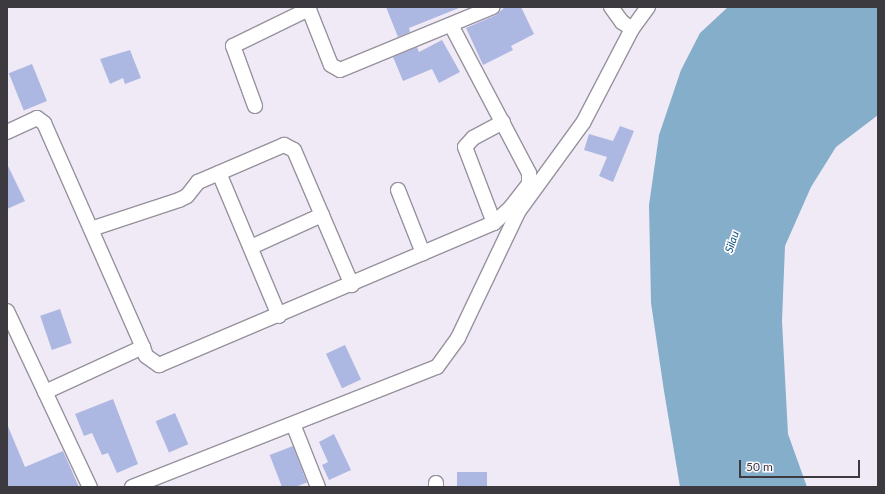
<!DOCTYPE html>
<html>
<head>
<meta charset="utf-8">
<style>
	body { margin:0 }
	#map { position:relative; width:885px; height:494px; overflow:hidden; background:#f0eaf6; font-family:Lato,sans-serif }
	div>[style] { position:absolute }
	.water>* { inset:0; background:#85aeca }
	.building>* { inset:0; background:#adb8e2; transform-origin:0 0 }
	.roads { filter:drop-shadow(1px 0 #97929d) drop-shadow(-1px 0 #97929d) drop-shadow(0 1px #97929d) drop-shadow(0 -1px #97929d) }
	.street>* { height:14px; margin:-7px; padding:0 7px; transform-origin:7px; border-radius:7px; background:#fff }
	span { translate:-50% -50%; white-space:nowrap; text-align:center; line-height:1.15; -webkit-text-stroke:3.5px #fbf9fe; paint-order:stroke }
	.water-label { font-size:11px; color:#0b547a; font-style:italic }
	.frame { position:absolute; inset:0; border:8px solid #3c3a3f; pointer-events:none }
	.scale { position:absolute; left:739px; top:460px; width:121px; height:18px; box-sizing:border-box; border:2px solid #3c3a3f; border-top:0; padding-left:5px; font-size:12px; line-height:14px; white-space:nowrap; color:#3c3a3f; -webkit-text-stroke:3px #fbf9fe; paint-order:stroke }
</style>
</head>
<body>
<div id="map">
	<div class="water">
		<div style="clip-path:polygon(728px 7px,878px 7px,878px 115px,836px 147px,811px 187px,785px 246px,782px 321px,788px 434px,807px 487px,680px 487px,664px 391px,651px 303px,649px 205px,659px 135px,681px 70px,700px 33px)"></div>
	</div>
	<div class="building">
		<div style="clip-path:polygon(386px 7px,458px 7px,459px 8px,409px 28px,410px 32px,398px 37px)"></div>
		<div style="clip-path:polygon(505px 7px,521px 7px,534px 34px,511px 46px,513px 50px,483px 65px,466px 28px,496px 15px)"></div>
		<div style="clip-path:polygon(442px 40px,460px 72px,439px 83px,432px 69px,403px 81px,393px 57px,417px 47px,419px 52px)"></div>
		<div style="clip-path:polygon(130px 50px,141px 78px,125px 84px,123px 78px,110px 84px,100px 59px)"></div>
		<div style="left:32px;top:64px;width:40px;height:25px;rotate:68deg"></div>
		<div style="clip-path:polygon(620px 126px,634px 131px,613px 182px,599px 176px,607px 157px,584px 150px,589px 134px,613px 141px)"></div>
		<div style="clip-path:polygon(7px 164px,25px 201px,7px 209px)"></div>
		<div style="left:60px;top:309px;width:36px;height:21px;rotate:71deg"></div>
		<div style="left:345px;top:345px;width:38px;height:21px;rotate:65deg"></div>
		<div style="clip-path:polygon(113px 399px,138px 464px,117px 473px,108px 453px,102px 455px,92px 433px,84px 436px,75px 414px)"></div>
		<div style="left:175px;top:413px;width:34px;height:21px;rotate:67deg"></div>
		<div style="clip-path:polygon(7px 424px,25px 467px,63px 451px,79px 487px,7px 487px)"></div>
		<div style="clip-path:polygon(334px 434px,351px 470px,329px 480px,322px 465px,328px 462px,319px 442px)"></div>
		<div style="left:293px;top:446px;width:39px;height:25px;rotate:69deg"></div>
		<div style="left:487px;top:472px;width:15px;height:30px;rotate:90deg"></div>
	</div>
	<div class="roads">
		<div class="street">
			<div style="left:308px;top:7px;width:62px;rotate:68.4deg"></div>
			<div style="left:331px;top:65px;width:10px;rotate:29deg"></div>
			<div style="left:340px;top:70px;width:165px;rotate:-22.4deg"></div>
			<div style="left:611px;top:7px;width:19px;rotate:54deg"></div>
			<div style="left:622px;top:22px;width:12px;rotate:35deg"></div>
			<div style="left:255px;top:106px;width:64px;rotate:-110.1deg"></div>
			<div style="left:233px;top:46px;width:85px;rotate:-26deg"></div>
			<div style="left:7px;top:132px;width:33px;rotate:-25deg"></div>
			<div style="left:37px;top:118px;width:9px;rotate:36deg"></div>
			<div style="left:44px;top:123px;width:245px;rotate:66.2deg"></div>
			<div style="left:143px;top:347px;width:108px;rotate:155.3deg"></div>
			<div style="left:219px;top:173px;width:155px;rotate:67.2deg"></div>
			<div style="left:398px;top:190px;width:68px;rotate:68.4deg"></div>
			<div style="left:494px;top:223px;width:81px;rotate:-110.9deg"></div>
			<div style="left:465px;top:147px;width:12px;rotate:-48deg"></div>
			<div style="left:473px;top:138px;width:34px;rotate:-28deg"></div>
			<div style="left:91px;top:229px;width:93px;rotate:-18.2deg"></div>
			<div style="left:179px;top:200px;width:9px;rotate:-27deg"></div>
			<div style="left:187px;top:196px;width:18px;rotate:-52deg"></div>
			<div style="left:198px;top:182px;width:94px;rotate:-23.3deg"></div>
			<div style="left:284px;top:145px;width:11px;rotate:27deg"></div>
			<div style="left:294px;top:150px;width:147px;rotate:66.8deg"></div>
			<div style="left:251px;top:247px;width:78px;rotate:-24.3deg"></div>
			<div style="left:7px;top:311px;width:195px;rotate:64.8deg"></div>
			<div style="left:143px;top:347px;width:9px;rotate:72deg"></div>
			<div style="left:146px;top:356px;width:16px;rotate:35deg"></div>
			<div style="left:159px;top:365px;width:364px;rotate:-23deg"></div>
			<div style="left:494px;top:223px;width:23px;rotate:-43deg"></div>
			<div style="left:511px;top:207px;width:29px;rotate:-52deg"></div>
			<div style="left:529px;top:184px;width:11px;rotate:-90deg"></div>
			<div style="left:529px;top:173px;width:167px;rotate:-117.8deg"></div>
			<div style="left:293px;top:424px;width:68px;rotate:68.4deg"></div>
			<div style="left:436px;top:483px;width:4px;rotate:90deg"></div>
			<div style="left:132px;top:487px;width:328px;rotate:-21.5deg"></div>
			<div style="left:437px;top:367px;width:36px;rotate:-54deg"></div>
			<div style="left:458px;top:338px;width:140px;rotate:-64.5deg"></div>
			<div style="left:518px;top:212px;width:110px;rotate:-53.9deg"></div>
			<div style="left:583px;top:123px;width:106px;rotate:-62.5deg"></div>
			<div style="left:632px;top:29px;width:27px;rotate:-54deg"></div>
		</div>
	</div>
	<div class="water-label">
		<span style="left:732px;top:242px;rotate:-71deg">Silau</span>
	</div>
	<div class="frame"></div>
	<div class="scale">50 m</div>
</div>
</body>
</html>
